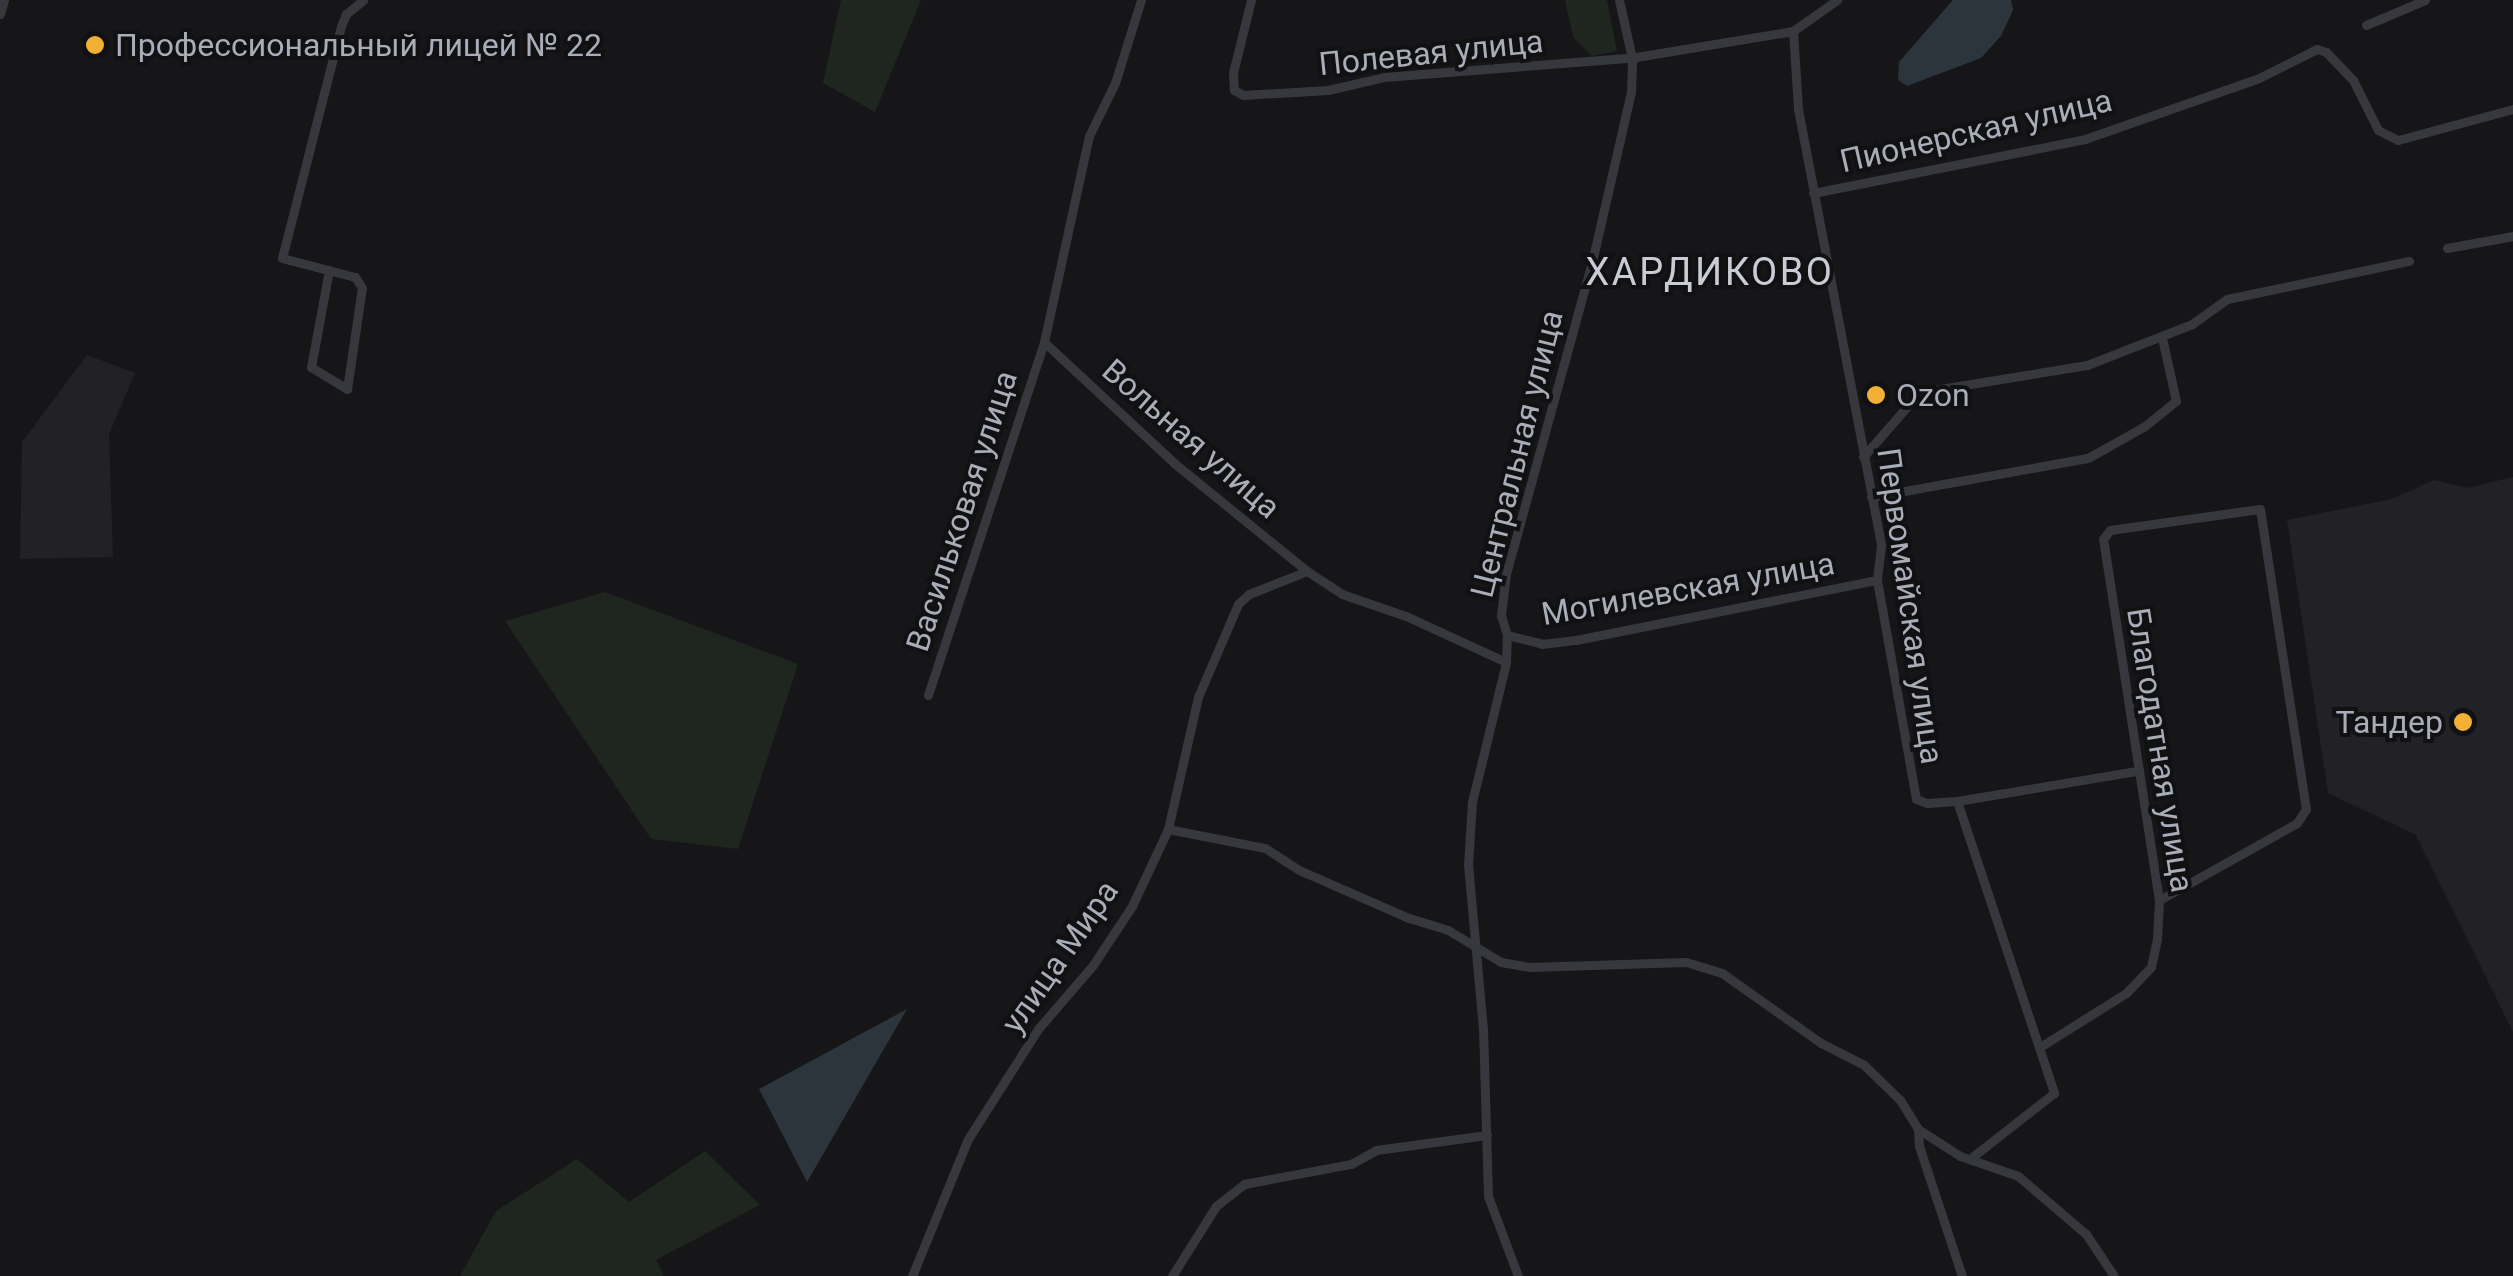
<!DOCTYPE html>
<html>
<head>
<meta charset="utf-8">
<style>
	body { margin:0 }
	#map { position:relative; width:2513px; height:1276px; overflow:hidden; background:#161618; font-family:Roboto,sans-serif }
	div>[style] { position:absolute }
	.built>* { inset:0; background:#222225 }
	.green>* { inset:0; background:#1e261f }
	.water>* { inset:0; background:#2c353c }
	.minor>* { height:9px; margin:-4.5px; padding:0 4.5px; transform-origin:4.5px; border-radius:4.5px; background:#37383d }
	.dots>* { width:28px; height:28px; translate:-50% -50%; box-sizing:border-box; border:5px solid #111113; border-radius:50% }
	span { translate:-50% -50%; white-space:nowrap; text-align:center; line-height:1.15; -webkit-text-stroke:8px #111113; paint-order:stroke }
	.poi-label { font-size:32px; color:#a8adb8 }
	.left { translate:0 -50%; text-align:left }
	.right { translate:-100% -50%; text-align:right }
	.street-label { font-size:32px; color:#a8adb8 }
	.quarter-label { font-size:38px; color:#c9ccd4; letter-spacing:2.5px }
</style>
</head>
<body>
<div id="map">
	<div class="built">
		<div style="clip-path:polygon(87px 355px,135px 373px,109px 434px,113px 557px,20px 559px,22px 442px)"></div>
		<div style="clip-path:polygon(2513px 477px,2513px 1032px,2416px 835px,2328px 793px,2287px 520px,2392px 499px,2434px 480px,2467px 488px)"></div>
	</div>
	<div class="green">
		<div style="clip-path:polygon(841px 0,921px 0,875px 112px,823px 83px)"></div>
		<div style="clip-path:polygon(1565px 0,1607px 0,1617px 51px,1592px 56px,1573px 37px)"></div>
		<div style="clip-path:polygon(605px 592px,798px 664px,738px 849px,651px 839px,505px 621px)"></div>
		<div style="clip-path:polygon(705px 1151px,760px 1205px,656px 1260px,664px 1276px,460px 1276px,496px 1211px,577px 1159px,629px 1202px)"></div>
	</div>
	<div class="water">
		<div style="clip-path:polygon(1953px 0,2011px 0,2013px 10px,2001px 36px,1981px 58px,1907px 86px,1898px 80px,1899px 62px)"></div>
		<div style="clip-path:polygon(907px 1009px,807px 1182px,759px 1089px)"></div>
	</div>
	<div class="minor">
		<div style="left:1251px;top:0;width:75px;rotate:103.9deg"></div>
		<div style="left:1233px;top:73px;width:17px;rotate:87deg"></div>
		<div style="left:1234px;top:90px;width:10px;rotate:29deg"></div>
		<div style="left:1243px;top:95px;width:85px;rotate:-3.4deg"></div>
		<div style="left:1328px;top:90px;width:57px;rotate:-13.1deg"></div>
		<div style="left:1384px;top:77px;width:253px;rotate:-4.5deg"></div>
		<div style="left:1636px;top:57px;width:159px;rotate:-9.4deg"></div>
		<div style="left:1793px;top:31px;width:54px;rotate:-35.2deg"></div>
		<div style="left:0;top:14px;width:15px;rotate:-74deg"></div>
		<div style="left:2366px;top:25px;width:64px;rotate:-23deg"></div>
		<div style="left:1793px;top:31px;width:78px;rotate:86.3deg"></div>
		<div style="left:1798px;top:109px;width:445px;rotate:79.2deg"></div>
		<div style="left:1881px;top:546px;width:34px;rotate:97deg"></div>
		<div style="left:1877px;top:580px;width:222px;rotate:79.9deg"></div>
		<div style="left:1916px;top:799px;width:12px;rotate:20deg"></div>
		<div style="left:1927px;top:803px;width:30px;rotate:-4deg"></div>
		<div style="left:1957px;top:801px;width:181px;rotate:-9.5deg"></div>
		<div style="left:1813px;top:193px;width:277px;rotate:-11.2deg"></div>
		<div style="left:2085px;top:139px;width:184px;rotate:-19.3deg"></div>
		<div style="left:2259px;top:78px;width:65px;rotate:-26.6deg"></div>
		<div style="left:2317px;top:49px;width:9px;rotate:18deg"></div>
		<div style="left:2326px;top:52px;width:39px;rotate:46deg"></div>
		<div style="left:2353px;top:80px;width:56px;rotate:63.4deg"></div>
		<div style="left:2378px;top:130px;width:22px;rotate:27deg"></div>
		<div style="left:2398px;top:140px;width:119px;rotate:-15.1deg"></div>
		<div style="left:2447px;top:248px;width:67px;rotate:-10.3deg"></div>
		<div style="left:329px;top:270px;width:99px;rotate:100.5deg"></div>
		<div style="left:311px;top:367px;width:42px;rotate:31.4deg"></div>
		<div style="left:347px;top:389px;width:102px;rotate:-81.6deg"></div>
		<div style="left:362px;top:288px;width:13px;rotate:-122deg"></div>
		<div style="left:355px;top:277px;width:75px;rotate:-165.4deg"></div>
		<div style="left:282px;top:258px;width:239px;rotate:-75.7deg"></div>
		<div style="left:341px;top:26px;width:13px;rotate:-67deg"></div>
		<div style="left:346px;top:14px;width:22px;rotate:-39deg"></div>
		<div style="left:1044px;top:342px;width:178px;rotate:42.9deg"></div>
		<div style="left:1174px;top:463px;width:171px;rotate:39.1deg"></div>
		<div style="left:1307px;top:571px;width:42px;rotate:33.3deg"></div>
		<div style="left:1342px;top:594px;width:68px;rotate:19deg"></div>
		<div style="left:1406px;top:616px;width:110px;rotate:24.7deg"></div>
		<div style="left:1863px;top:457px;width:73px;rotate:-48.9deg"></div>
		<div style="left:1911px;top:402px;width:20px;rotate:-33deg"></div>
		<div style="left:1928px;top:391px;width:161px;rotate:-9.3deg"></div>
		<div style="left:2087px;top:365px;width:113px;rotate:-21.3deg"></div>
		<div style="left:2192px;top:324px;width:43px;rotate:-35.5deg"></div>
		<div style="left:2227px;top:299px;width:186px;rotate:-11.8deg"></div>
		<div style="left:1871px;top:497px;width:220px;rotate:-10.2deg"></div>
		<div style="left:2088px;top:458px;width:65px;rotate:-29.3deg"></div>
		<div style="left:2145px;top:426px;width:40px;rotate:-39deg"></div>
		<div style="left:2176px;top:401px;width:65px;rotate:-102.5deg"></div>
		<div style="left:1507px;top:635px;width:36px;rotate:14deg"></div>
		<div style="left:1542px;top:644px;width:34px;rotate:-7deg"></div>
		<div style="left:1576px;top:640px;width:307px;rotate:-11.3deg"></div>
		<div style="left:928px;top:695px;width:372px;rotate:-71.8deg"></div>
		<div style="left:1044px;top:342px;width:211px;rotate:-77.7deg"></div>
		<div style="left:1089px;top:136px;width:59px;rotate:-63.9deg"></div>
		<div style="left:1115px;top:83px;width:87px;rotate:-72.6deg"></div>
		<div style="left:1957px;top:801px;width:308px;rotate:71.6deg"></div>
		<div style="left:2054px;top:1093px;width:105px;rotate:141.9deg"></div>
		<div style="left:1168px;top:829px;width:99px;rotate:11.1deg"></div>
		<div style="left:1265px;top:848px;width:40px;rotate:32.9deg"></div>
		<div style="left:1299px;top:870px;width:120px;rotate:23.6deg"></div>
		<div style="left:1409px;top:918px;width:41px;rotate:17.1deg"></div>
		<div style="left:1448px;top:930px;width:62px;rotate:31.1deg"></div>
		<div style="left:1501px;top:962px;width:28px;rotate:10deg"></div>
		<div style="left:1529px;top:967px;width:157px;rotate:-1.8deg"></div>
		<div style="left:1686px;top:962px;width:38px;rotate:17deg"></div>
		<div style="left:1722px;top:973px;width:121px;rotate:35.3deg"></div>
		<div style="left:1821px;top:1043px;width:48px;rotate:27.1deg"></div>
		<div style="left:1864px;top:1065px;width:50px;rotate:44.2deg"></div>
		<div style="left:1900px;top:1100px;width:34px;rotate:58deg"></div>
		<div style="left:1918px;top:1129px;width:17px;rotate:87deg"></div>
		<div style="left:1919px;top:1146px;width:137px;rotate:71.7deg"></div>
		<div style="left:2040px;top:1047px;width:102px;rotate:-32.1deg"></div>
		<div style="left:2126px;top:993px;width:36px;rotate:-46deg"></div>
		<div style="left:2151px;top:967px;width:29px;rotate:-78deg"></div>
		<div style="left:2157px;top:939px;width:39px;rotate:-87deg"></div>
		<div style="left:2159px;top:900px;width:365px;rotate:-98.8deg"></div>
		<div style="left:2103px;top:539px;width:11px;rotate:-52deg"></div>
		<div style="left:2110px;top:530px;width:151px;rotate:-8deg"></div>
		<div style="left:2260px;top:509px;width:304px;rotate:81.3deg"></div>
		<div style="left:2306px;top:809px;width:17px;rotate:123deg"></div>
		<div style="left:2297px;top:823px;width:158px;rotate:150.8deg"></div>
		<div style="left:1918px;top:1129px;width:50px;rotate:32.7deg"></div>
		<div style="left:1960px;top:1156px;width:61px;rotate:19deg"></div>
		<div style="left:2018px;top:1176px;width:89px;rotate:40.5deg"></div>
		<div style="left:2086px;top:1234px;width:50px;rotate:56.3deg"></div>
		<div style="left:912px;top:1276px;width:148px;rotate:-67.8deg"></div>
		<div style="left:968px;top:1139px;width:130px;rotate:-57.5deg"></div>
		<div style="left:1038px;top:1029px;width:84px;rotate:-49.3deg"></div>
		<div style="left:1093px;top:965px;width:71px;rotate:-56.5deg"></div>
		<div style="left:1132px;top:906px;width:85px;rotate:-64.9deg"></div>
		<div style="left:1168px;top:829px;width:135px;rotate:-77.2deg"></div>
		<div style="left:1198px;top:697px;width:101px;rotate:-66.7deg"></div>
		<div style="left:1238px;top:604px;width:15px;rotate:-42deg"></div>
		<div style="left:1249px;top:594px;width:62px;rotate:-21.6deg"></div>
		<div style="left:1172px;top:1276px;width:83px;rotate:-57.8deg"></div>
		<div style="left:1216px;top:1206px;width:36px;rotate:-38deg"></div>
		<div style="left:1244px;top:1184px;width:109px;rotate:-10.6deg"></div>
		<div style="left:1351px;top:1164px;width:29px;rotate:-29deg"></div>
		<div style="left:1376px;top:1150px;width:112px;rotate:-7.7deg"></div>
		<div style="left:1518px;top:1276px;width:85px;rotate:-110.6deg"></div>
		<div style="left:1488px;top:1196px;width:167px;rotate:-91.7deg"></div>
		<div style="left:1483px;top:1029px;width:165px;rotate:-95.2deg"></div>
		<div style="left:1468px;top:865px;width:63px;rotate:-86.4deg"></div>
		<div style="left:1472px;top:802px;width:144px;rotate:-76.3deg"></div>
		<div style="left:1506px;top:662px;width:27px;rotate:-88deg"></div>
		<div style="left:1507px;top:635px;width:21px;rotate:-107deg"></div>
		<div style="left:1501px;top:615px;width:41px;rotate:-83deg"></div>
		<div style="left:1506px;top:574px;width:324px;rotate:-74.6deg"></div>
		<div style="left:1592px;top:262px;width:174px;rotate:-77.1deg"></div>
		<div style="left:1631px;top:92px;width:34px;rotate:-88deg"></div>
		<div style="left:1632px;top:58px;width:59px;rotate:-102.6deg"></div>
	</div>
	<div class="dots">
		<div style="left:95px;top:45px;background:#f2b134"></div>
		<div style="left:1876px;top:395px;background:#f2b134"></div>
		<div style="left:2463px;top:722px;background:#f2b134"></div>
	</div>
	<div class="poi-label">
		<span class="left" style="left:115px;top:45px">Профессиональный лицей № 22</span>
		<span class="left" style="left:1896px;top:395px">Ozon</span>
		<span class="right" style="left:2443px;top:722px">Тандер</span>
	</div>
	<div class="street-label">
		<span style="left:1431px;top:53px;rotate:-6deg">Полевая улица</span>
		<span style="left:1976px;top:131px;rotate:-13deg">Пионерская улица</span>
		<span style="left:1191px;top:439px;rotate:41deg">Вольная улица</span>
		<span style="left:1517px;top:454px;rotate:-76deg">Центральная улица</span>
		<span style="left:962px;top:511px;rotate:-72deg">Васильковая улица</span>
		<span style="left:1688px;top:589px;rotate:-10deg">Могилевская улица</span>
		<span style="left:1910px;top:606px;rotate:82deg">Первомайская улица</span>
		<span style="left:2160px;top:750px;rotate:81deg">Благодатная улица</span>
		<span style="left:1060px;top:957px;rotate:-55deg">улица Мира</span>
	</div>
	<div class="quarter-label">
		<span style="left:1710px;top:273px">ХАРДИКОВО</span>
	</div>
</div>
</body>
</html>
